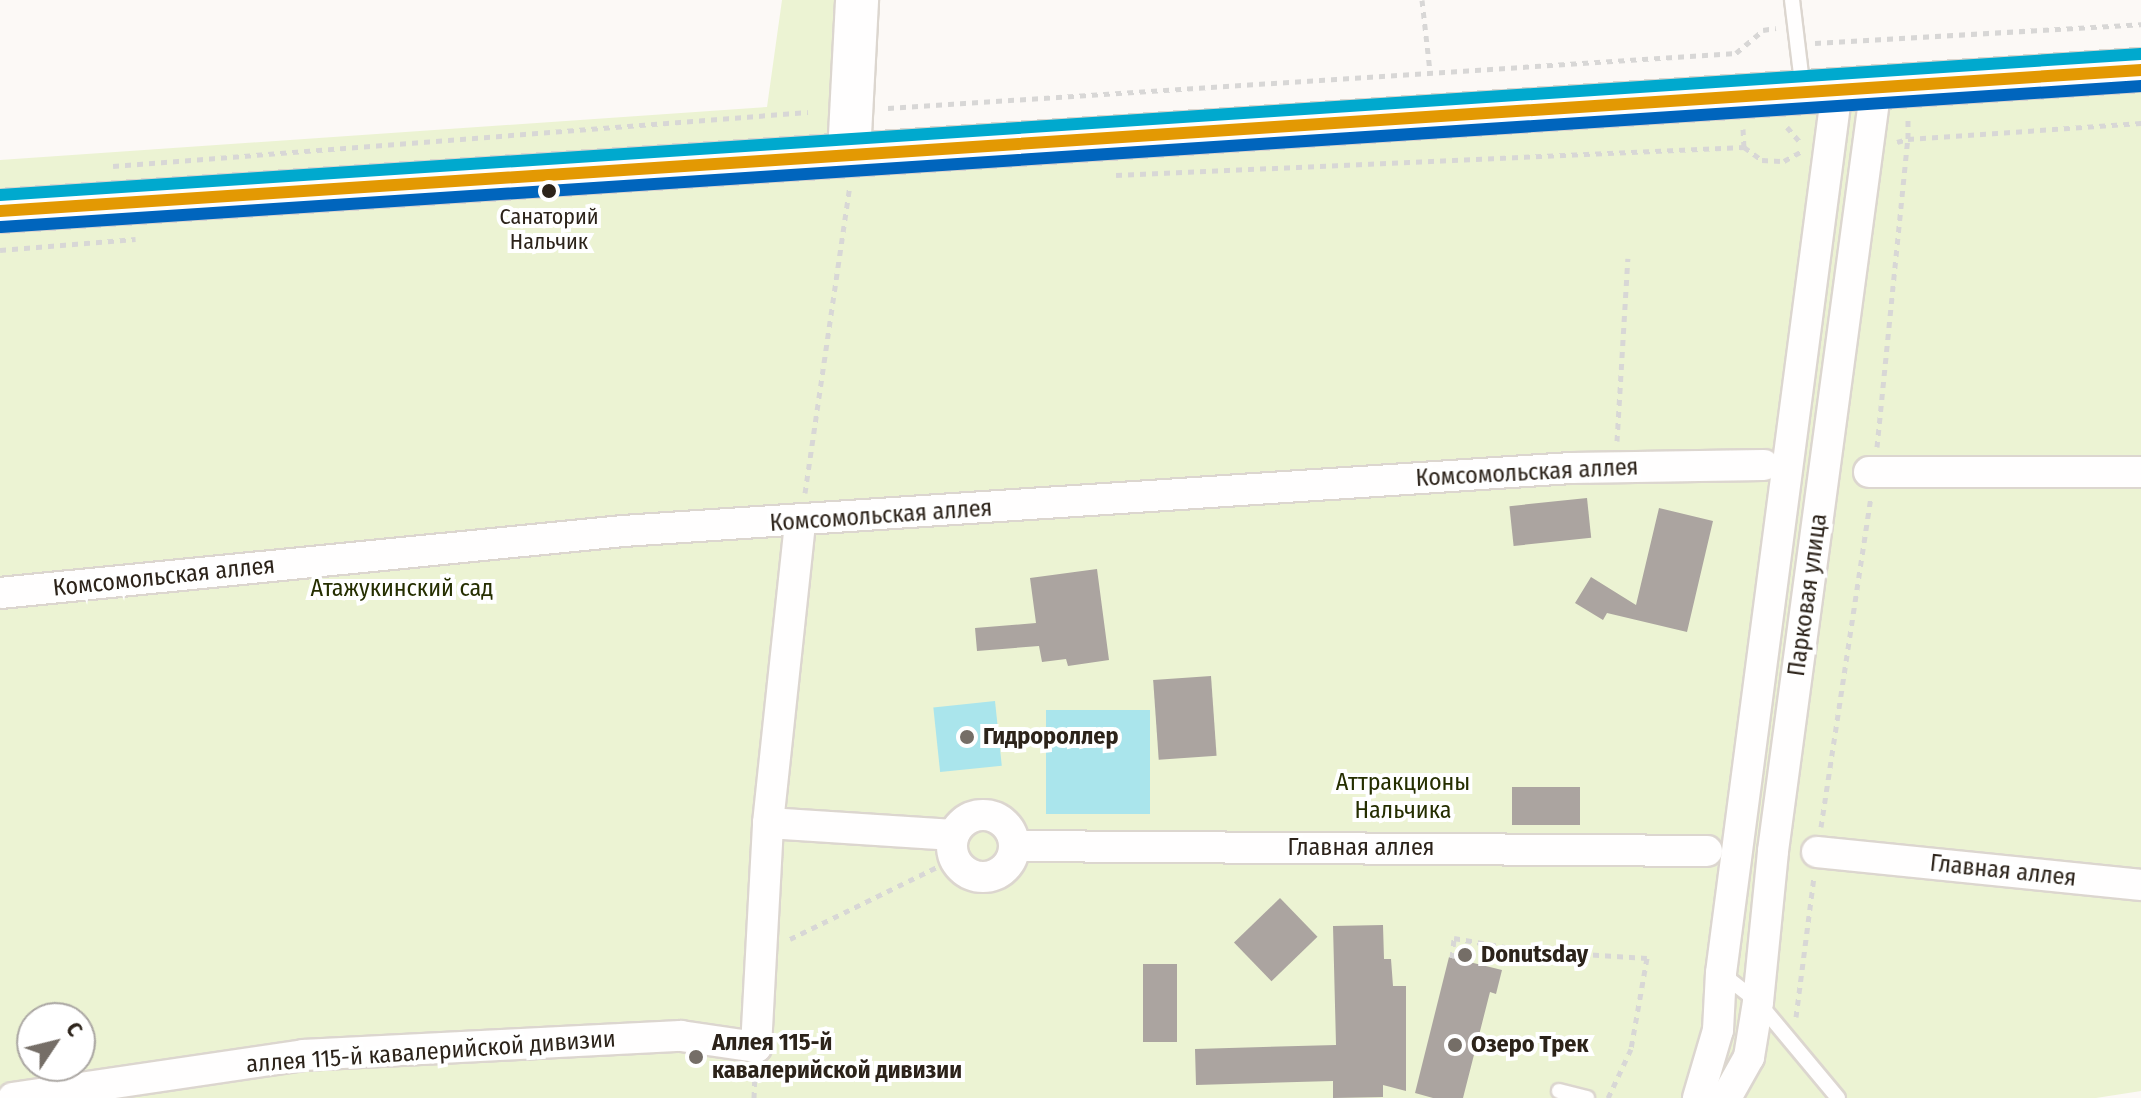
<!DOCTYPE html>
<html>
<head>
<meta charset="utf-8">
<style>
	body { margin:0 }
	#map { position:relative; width:2141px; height:1098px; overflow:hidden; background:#fcf9f6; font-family:"Fira Sans Condensed",sans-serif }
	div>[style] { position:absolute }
	.green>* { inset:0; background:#ecf3d3 }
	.water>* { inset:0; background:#aae5ec; transform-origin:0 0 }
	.building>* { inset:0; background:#aba4a0; transform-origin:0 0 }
	.path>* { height:5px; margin-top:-2.5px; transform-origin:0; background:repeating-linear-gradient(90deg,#d8d7d6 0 6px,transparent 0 12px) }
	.roads { filter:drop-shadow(2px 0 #dcd6cf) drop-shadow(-2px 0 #dcd6cf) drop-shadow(0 2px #dcd6cf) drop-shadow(0 -2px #dcd6cf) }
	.lane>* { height:14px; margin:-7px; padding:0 7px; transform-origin:7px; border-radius:7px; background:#fffefe }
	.street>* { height:30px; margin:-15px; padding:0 15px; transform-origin:15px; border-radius:15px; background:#fffefe }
	.street>.ring { margin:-15px; padding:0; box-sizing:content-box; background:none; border:30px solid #fffefe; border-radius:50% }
	.secondary>* { height:42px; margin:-21px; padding:0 21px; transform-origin:21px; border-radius:21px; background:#fffefe }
	.bus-1>* { height:12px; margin:-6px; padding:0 6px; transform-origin:6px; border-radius:6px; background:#e39903 }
	.bus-2>* { height:12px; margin:-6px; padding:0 6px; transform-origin:6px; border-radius:6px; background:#0065bd }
	.bus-3>* { height:12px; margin:-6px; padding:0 6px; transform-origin:6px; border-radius:6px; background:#00a9ce }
	.dots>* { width:22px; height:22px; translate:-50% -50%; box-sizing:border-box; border:4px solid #fff; border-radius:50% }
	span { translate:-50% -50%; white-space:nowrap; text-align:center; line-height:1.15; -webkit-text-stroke:8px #fff; paint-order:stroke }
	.bus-label { font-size:22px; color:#2c231a }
	.street-label { font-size:24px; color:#2c231a }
	.park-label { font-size:24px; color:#252e00 }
	.poi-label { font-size:24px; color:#2c231a; font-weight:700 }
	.left { translate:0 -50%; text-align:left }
	.north { position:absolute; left:16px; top:1002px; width:80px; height:80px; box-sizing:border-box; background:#fff; border:2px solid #aba7a3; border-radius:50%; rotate:55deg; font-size:22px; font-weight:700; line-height:32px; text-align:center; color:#2c231a }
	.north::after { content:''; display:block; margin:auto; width:28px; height:36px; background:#756e67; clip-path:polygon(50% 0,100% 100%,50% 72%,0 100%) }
</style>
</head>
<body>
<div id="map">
	<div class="green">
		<div style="clip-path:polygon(evenodd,782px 0,857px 0,849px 154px,2141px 70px,2141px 1091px,2096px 1098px,0 1098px,0 160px,767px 107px,782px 0,32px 1018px,80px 1018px,80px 1066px,32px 1066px,32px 1018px)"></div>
	</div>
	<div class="water">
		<div style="left:995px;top:701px;width:65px;height:62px;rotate:84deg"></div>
		<div style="left:1046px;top:710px;width:104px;height:104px"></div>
	</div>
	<div class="building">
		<div style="left:1587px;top:498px;width:40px;height:78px;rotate:84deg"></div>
		<div style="clip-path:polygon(1659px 508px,1713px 521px,1687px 632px,1607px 613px,1603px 620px,1575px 603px,1591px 577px,1636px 605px)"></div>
		<div style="clip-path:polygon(1097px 569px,1109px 660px,1068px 666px,1066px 659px,1042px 662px,1039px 646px,977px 651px,975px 628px,1036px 623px,1030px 578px)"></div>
		<div style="left:1211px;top:676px;width:80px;height:58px;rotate:86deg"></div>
		<div style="left:1512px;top:787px;width:68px;height:38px"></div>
		<div style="left:1280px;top:898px;width:54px;height:64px;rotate:46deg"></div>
		<div style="clip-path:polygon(1383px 925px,1384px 959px,1391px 959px,1393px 986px,1406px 986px,1406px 1091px,1383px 1085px,1383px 1097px,1333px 1098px,1333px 1081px,1196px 1085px,1195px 1049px,1336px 1045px,1333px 926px)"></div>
		<div style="clip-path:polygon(1449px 957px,1502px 970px,1496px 994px,1490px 992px,1463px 1098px,1433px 1098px,1415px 1093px)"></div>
		<div style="left:1143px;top:964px;width:34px;height:78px"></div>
	</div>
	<div class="path">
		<div style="left:1422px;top:0;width:71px;rotate:83.6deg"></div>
		<div style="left:1815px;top:43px;width:327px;rotate:-3.3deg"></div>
		<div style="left:888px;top:108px;width:850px;rotate:-3.71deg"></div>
		<div style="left:1736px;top:53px;width:35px;rotate:-40deg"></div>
		<div style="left:1763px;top:30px;width:13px;rotate:-9deg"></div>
		<div style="left:1787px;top:127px;width:21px;rotate:49deg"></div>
		<div style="left:1743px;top:129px;width:18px;rotate:87deg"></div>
		<div style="left:1744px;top:147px;width:22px;rotate:36deg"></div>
		<div style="left:1762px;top:160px;width:22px;rotate:3deg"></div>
		<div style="left:1784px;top:161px;width:21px;rotate:-29deg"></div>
		<div style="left:1897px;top:142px;width:11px;rotate:-15deg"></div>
		<div style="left:1908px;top:139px;width:22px;rotate:-90deg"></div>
		<div style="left:113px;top:166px;width:697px;rotate:-4.44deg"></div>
		<div style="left:1116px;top:175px;width:629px;rotate:-2.55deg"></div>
		<div style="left:0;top:250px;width:136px;rotate:-4.6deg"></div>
		<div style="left:1617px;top:441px;width:183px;rotate:-86.6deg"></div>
		<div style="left:1877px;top:447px;width:310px;rotate:-84.3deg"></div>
		<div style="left:1908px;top:139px;width:234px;rotate:-3.9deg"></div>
		<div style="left:805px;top:493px;width:310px;rotate:-81.7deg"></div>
		<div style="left:1821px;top:827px;width:334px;rotate:-81.4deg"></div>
		<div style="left:790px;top:939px;width:170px;rotate:-26.1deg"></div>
		<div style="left:1452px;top:958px;width:20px;rotate:-84deg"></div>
		<div style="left:1454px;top:938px;width:68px;rotate:10.2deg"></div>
		<div style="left:1521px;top:950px;width:126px;rotate:3.6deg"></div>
		<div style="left:1647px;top:958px;width:92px;rotate:100deg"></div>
		<div style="left:1631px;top:1049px;width:54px;rotate:115.1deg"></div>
		<div style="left:1796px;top:1017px;width:141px;rotate:-82.7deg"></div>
		<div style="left:754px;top:1098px;width:26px;rotate:-88deg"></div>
	</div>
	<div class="roads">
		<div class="lane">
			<div style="left:1792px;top:0;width:92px;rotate:83.1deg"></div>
			<div style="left:1721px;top:973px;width:47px;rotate:38.1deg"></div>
			<div style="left:1758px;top:1002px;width:125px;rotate:50.2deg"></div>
			<div style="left:1559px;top:1091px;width:29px;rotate:14deg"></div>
		</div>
		<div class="street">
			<div style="left:1869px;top:472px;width:272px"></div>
			<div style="left:0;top:593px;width:626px;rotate:-5.68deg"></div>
			<div style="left:623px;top:531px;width:950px;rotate:-3.8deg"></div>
			<div style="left:1571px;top:468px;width:193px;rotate:-0.9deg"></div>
			<div class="ring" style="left:952px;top:815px;width:32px;height:32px"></div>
			<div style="left:768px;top:823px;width:186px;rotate:3.7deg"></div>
			<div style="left:1015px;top:846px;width:692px;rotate:0.41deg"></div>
			<div style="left:1817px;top:852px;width:326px;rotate:5.8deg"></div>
			<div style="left:13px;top:1098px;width:293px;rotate:-8.4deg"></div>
			<div style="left:303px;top:1055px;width:378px;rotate:-2.9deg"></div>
			<div style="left:681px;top:1036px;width:76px;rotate:8.3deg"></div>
			<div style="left:756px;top:1047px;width:224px;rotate:-86.9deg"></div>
			<div style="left:768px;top:823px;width:303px;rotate:-83.9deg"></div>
			<div style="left:1698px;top:1098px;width:71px;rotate:-73.6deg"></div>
			<div style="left:1718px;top:1030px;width:57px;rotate:-87deg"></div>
			<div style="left:1721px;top:973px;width:892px;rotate:-82.52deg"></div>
			<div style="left:1726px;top:1098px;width:47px;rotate:-60.7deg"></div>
			<div style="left:1749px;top:1057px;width:56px;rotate:-80.7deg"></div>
			<div style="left:1758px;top:1002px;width:152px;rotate:-84.3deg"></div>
			<div style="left:1773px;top:851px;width:772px;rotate:-82.33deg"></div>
		</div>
		<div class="secondary">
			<div style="left:849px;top:154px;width:154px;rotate:-87deg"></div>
			<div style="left:0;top:211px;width:2146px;rotate:-3.77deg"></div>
		</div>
	</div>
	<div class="bus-1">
		<div style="left:0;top:211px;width:2146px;rotate:-3.77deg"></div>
	</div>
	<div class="bus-2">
		<div style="left:1px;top:227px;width:2145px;rotate:-3.77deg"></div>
	</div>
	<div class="bus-3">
		<div style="left:0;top:195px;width:2145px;rotate:-3.77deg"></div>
	</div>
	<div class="dots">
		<div style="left:549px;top:191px;background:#2c231a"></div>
		<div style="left:967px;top:737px;background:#756e67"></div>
		<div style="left:1465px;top:955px;background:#756e67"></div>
		<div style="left:1455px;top:1045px;background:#756e67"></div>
		<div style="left:696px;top:1057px;background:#756e67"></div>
	</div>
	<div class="bus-label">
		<span style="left:549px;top:229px">Санаторий<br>Нальчик</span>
	</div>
	<div class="street-label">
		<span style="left:1527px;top:473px;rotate:-3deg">Комсомольская аллея</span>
		<span style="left:881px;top:516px;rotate:-4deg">Комсомольская аллея</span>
		<span style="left:164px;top:577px;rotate:-6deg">Комсомольская аллея</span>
		<span style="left:1808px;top:595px;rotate:-82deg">Парковая улица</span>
		<span style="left:1361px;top:848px">Главная аллея</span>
		<span style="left:2003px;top:871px;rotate:6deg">Главная аллея</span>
		<span style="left:431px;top:1052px;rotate:-4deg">аллея 115-й кавалерийской дивизии</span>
	</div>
	<div class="park-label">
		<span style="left:402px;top:589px">Атажукинский сад</span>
		<span style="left:1403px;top:797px">Аттракционы<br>Нальчика</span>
	</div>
	<div class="poi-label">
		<span class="left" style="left:983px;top:737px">Гидророллер</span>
		<span class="left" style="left:1481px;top:955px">Donutsday</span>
		<span class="left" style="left:712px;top:1057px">Аллея 115-й<br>кавалерийской дивизии</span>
		<span class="left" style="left:1471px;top:1045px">Озеро Трек</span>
	</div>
	<div class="north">С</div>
</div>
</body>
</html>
